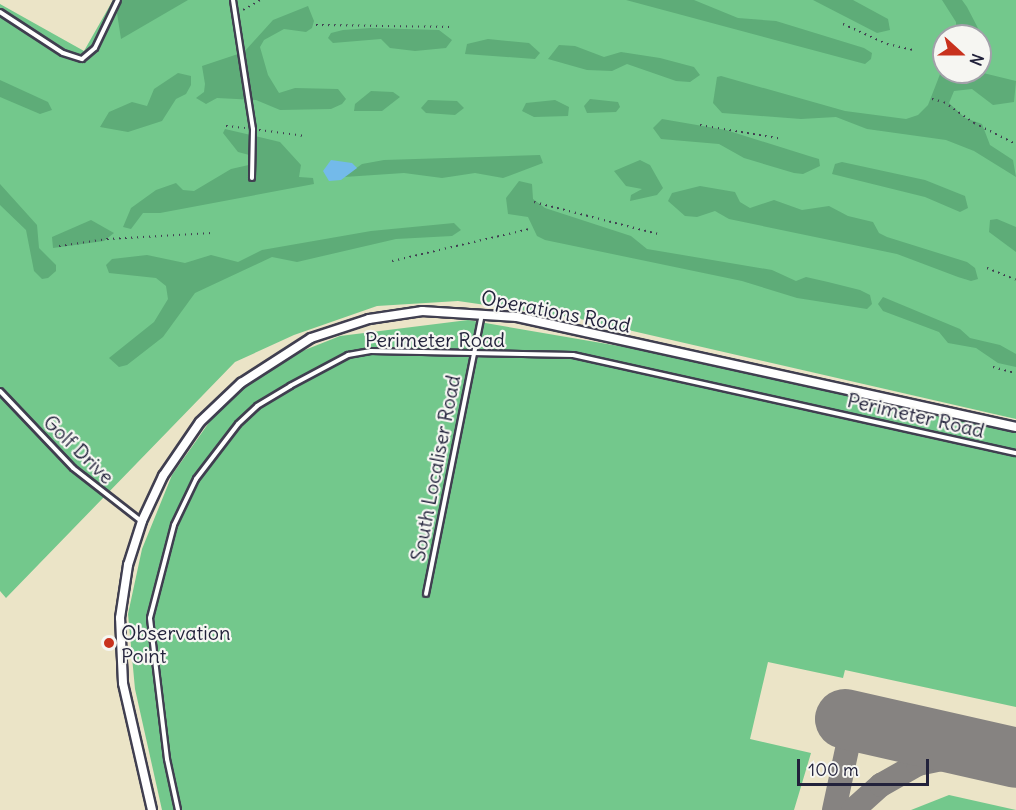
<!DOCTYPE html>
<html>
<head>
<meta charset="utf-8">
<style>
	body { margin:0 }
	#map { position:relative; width:1016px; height:810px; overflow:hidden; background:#ebe4c7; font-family:Delius,sans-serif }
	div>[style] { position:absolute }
	.green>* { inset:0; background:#73c88c }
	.forest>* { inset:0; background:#5eac78 }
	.water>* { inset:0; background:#73baea }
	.taxiway>* { height:24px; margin:-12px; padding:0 12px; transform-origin:12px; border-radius:12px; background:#868381 }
	.runway>* { height:60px; margin:-30px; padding:0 30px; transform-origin:30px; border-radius:30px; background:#868381 }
	.path>* { height:1.5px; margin-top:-0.75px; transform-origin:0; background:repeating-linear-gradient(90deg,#403f50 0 1.5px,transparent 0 6px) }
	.roads { filter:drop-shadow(2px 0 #403f50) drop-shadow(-2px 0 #403f50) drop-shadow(0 2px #403f50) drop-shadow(0 -2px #403f50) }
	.lane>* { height:4px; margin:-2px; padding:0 2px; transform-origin:2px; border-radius:2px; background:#fff }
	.street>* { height:8px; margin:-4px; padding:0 4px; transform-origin:4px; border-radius:4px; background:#fff }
	.dots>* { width:16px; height:16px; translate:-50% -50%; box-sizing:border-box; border:3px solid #f6f6f2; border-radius:50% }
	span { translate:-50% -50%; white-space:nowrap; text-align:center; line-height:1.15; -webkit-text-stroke:4.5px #f6f6f2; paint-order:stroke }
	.street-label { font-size:20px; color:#22223b }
	.poi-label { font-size:20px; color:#22223b }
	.left { translate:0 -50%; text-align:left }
	.north { position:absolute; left:932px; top:24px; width:60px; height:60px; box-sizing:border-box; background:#f6f6f2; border:2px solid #a1a1a9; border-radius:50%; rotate:111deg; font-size:16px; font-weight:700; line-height:24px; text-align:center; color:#22223b }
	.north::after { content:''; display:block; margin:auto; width:21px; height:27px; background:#c8321e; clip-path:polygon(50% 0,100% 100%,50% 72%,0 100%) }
	.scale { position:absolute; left:797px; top:759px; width:132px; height:27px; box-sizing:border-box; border:3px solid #22223b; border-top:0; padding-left:8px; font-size:18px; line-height:21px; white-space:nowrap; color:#22223b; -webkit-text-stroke:4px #f6f6f2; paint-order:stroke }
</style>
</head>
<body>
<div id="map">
	<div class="green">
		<div style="clip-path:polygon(evenodd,113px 0,1016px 0,1016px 419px,576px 318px,458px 301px,377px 306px,294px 335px,235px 362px,6px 598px,0 591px,0 4px,84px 51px,113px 0,944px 36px,980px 36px,980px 72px,944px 72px,944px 36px)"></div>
		<div style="clip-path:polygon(468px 320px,654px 352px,1016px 432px,1016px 707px,845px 670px,843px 678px,768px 662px,750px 739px,811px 753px,794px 810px,162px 810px,135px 689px,128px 614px,142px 549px,172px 475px,215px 414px,272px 363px,340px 336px)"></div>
		<div style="clip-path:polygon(949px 795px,1016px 810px,911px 810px)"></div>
	</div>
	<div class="forest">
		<div style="clip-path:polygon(122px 0,188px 0,121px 39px,117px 13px)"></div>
		<div style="clip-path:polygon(626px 0,694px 0,738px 18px,776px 21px,864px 48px,872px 53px,871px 59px,865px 64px)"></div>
		<div style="clip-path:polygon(813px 0,853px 0,888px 19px,890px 30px,877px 33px)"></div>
		<div style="clip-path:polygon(942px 0,962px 0,967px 7px,981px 34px,980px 57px,980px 36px,956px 36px,956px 22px)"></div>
		<div style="clip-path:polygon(308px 6px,314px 21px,312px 28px,306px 32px,284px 29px,264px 40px,260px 47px,268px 75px,279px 93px,295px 88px,338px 89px,346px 99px,342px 104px,331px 109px,280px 110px,256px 100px,217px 98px,206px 104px,196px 98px,204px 92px,205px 84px,202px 66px,244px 52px,273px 20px)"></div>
		<div style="clip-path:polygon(371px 28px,439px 30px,452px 40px,446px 48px,415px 51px,390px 48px,381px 39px,333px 43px,328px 38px,331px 33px,343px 30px)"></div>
		<div style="clip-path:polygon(488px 39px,529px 43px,540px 53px,535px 59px,465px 54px,467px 44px)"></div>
		<div style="clip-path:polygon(559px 45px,575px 46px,604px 57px,621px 52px,660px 58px,694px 67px,700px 75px,690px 82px,676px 81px,627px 64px,612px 71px,587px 70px,548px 59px)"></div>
		<div style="clip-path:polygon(944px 64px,944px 72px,979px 72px,1016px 81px,1014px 102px,993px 105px,972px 89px,954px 91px,949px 103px,965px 118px,982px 124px,990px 145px,1013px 160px,1016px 177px,974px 151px,946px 140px,867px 129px,836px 117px,801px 119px,722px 113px,713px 103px,717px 77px,721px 76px,845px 111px,906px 119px,918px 115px,928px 105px)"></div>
		<div style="clip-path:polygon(178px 73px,191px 76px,191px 85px,186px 94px,176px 99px,162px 121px,128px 132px,100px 127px,109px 112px,132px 102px,147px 106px,154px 89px)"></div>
		<div style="clip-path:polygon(0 80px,48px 102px,52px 110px,40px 114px,0 97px)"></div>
		<div style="clip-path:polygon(371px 91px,393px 92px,400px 97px,382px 111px,354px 111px,355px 104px)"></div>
		<div style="clip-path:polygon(590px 99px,618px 102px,620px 107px,616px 112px,587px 113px,584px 106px)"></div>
		<div style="clip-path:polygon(428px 100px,457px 101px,464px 108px,455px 115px,426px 113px,421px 108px)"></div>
		<div style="clip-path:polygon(555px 100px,569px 107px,568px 116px,534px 117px,522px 111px,526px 103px)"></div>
		<div style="clip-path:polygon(662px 119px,726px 130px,809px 156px,819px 159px,820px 166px,803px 174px,794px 173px,744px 158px,719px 144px,661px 139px,653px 128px)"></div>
		<div style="clip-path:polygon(225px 129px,280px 142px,301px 165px,299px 177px,313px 178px,314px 184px,160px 213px,143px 213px,131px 229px,123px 227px,131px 208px,156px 190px,176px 183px,183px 190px,194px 191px,231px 169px,253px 164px,253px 156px,238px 152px,223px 133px)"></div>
		<div style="clip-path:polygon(540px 155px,543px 163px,503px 178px,475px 173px,442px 178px,404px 173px,344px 177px,362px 164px,384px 160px)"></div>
		<div style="clip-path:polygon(640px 160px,650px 165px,663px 188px,657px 195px,630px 201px,631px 195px,642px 189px,626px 186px,614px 171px)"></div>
		<div style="clip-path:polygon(842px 162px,925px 180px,965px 196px,968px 208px,960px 212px,925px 197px,832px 174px,835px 164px)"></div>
		<div style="clip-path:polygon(519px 181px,532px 184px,533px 199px,545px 208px,631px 236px,647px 249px,772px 270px,796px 281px,806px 277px,828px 282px,860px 290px,870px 295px,872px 304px,867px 309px,797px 298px,742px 281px,545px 240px,537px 236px,528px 217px,508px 214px,506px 198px)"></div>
		<div style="clip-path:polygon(0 184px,37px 225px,39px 248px,56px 265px,56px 271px,48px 278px,42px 279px,34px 271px,26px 230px,0 205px)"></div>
		<div style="clip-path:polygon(700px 186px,735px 192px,740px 202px,750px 208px,774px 200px,802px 210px,829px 206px,848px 216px,873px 222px,879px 233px,887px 237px,967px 262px,975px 268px,978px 279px,971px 281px,958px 277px,897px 254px,729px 219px,715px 211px,697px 217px,685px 216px,668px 201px,672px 193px)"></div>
		<div style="clip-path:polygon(997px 219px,1016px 227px,1016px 252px,989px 232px,990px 220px)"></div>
		<div style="clip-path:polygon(91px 220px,114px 233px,104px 241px,53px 248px,52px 237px)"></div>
		<div style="clip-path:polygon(454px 223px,461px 230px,452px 236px,396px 239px,297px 262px,272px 257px,195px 293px,163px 337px,127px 365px,119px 367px,109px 358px,154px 322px,168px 299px,166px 286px,156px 278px,109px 273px,106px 265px,112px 259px,147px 255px,185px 263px,211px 255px,238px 262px,262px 250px,371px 231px)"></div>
		<div style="clip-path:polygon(883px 297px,960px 329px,970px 338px,1000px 345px,1016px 354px,1016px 367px,998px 363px,976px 348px,948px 343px,939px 332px,883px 311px,878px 304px)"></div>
	</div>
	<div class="water">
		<div style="clip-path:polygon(331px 160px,352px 163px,357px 168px,341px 180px,329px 181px,323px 171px)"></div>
	</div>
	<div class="taxiway">
		<div style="left:834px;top:810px;width:91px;rotate:-77.9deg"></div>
		<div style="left:853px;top:810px;width:38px;rotate:-42deg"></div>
		<div style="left:881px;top:785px;width:43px;rotate:-29.6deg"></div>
		<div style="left:918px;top:764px;width:44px;rotate:-11.8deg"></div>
		<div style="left:961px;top:755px;width:42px"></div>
	</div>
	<div class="runway">
		<div style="left:845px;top:719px;width:175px;rotate:12.8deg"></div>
	</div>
	<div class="path">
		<div style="left:243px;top:10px;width:20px;rotate:-30deg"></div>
		<div style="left:843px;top:24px;width:48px;rotate:24.4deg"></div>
		<div style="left:887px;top:44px;width:26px;rotate:13deg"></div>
		<div style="left:316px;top:25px;width:136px;rotate:0.8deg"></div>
		<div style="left:932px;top:99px;width:12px;rotate:14deg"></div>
		<div style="left:944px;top:102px;width:37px;rotate:35deg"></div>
		<div style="left:974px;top:123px;width:47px;rotate:26.6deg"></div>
		<div style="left:700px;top:125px;width:84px;rotate:9.6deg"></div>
		<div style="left:226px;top:126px;width:19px;rotate:6deg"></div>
		<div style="left:259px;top:130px;width:47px;rotate:7.3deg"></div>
		<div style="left:534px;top:202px;width:132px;rotate:14.5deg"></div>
		<div style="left:59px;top:246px;width:49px;rotate:-8.3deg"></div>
		<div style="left:107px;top:239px;width:105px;rotate:-3.3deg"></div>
		<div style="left:392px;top:261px;width:141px;rotate:-13.1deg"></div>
		<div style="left:987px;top:268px;width:31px;rotate:22deg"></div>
		<div style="left:993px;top:367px;width:24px;rotate:15deg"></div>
	</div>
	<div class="roads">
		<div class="lane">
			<div style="left:233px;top:0;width:131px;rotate:81.2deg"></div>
			<div style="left:253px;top:129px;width:49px;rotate:91.2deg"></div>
			<div style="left:0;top:12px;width:75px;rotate:33.1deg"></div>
			<div style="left:63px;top:53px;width:20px;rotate:18deg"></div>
			<div style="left:82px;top:59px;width:17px;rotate:-40deg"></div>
			<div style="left:95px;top:48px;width:53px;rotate:-64.4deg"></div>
			<div style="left:0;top:391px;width:106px;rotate:46.5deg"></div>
			<div style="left:73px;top:468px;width:86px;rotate:37.9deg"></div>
			<div style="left:426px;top:594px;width:285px;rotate:-78.7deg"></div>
			<div style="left:178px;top:810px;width:52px;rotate:-102.2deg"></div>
			<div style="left:167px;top:759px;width:142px;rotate:-96.9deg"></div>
			<div style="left:150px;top:618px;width:96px;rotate:-75.5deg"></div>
			<div style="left:174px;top:525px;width:51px;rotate:-64.4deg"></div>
			<div style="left:196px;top:479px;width:69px;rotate:-52.6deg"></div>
			<div style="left:238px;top:424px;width:26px;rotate:-43deg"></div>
			<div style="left:257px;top:406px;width:39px;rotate:-31deg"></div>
			<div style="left:290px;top:386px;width:66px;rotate:-28.1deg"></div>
			<div style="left:348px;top:355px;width:23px;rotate:-10deg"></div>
			<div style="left:371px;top:351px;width:202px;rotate:1.1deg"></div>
			<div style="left:573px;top:355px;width:454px;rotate:12.5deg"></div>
		</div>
		<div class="street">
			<div style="left:152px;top:810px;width:130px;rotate:-102.9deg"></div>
			<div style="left:123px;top:683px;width:65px;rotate:-92.6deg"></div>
			<div style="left:120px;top:618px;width:54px;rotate:-81.4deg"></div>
			<div style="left:128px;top:565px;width:46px;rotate:-72.3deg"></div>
			<div style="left:142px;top:521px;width:50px;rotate:-65deg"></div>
			<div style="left:163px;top:476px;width:65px;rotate:-55.6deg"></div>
			<div style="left:200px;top:422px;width:57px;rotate:-43.6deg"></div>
			<div style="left:241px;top:383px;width:83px;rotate:-32.7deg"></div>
			<div style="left:311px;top:338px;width:61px;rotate:-18.1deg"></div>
			<div style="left:369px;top:319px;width:54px;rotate:-8.6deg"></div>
			<div style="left:422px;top:311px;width:95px;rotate:3.6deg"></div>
			<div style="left:517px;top:317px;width:511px;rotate:12.43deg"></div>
		</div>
	</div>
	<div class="dots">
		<div style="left:109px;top:643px;background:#c8321e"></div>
	</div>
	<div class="street-label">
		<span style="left:556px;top:311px;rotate:11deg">Operations Road</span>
		<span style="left:435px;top:339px">Perimeter Road</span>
		<span style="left:916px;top:415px;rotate:13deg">Perimeter Road</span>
		<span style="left:79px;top:449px;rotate:44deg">Golf Drive</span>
		<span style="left:435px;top:468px;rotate:-79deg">South Localiser Road</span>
	</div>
	<div class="poi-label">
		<span class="left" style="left:121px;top:644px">Observation<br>Point</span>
	</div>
	<div class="north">N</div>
	<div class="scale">100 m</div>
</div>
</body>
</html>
